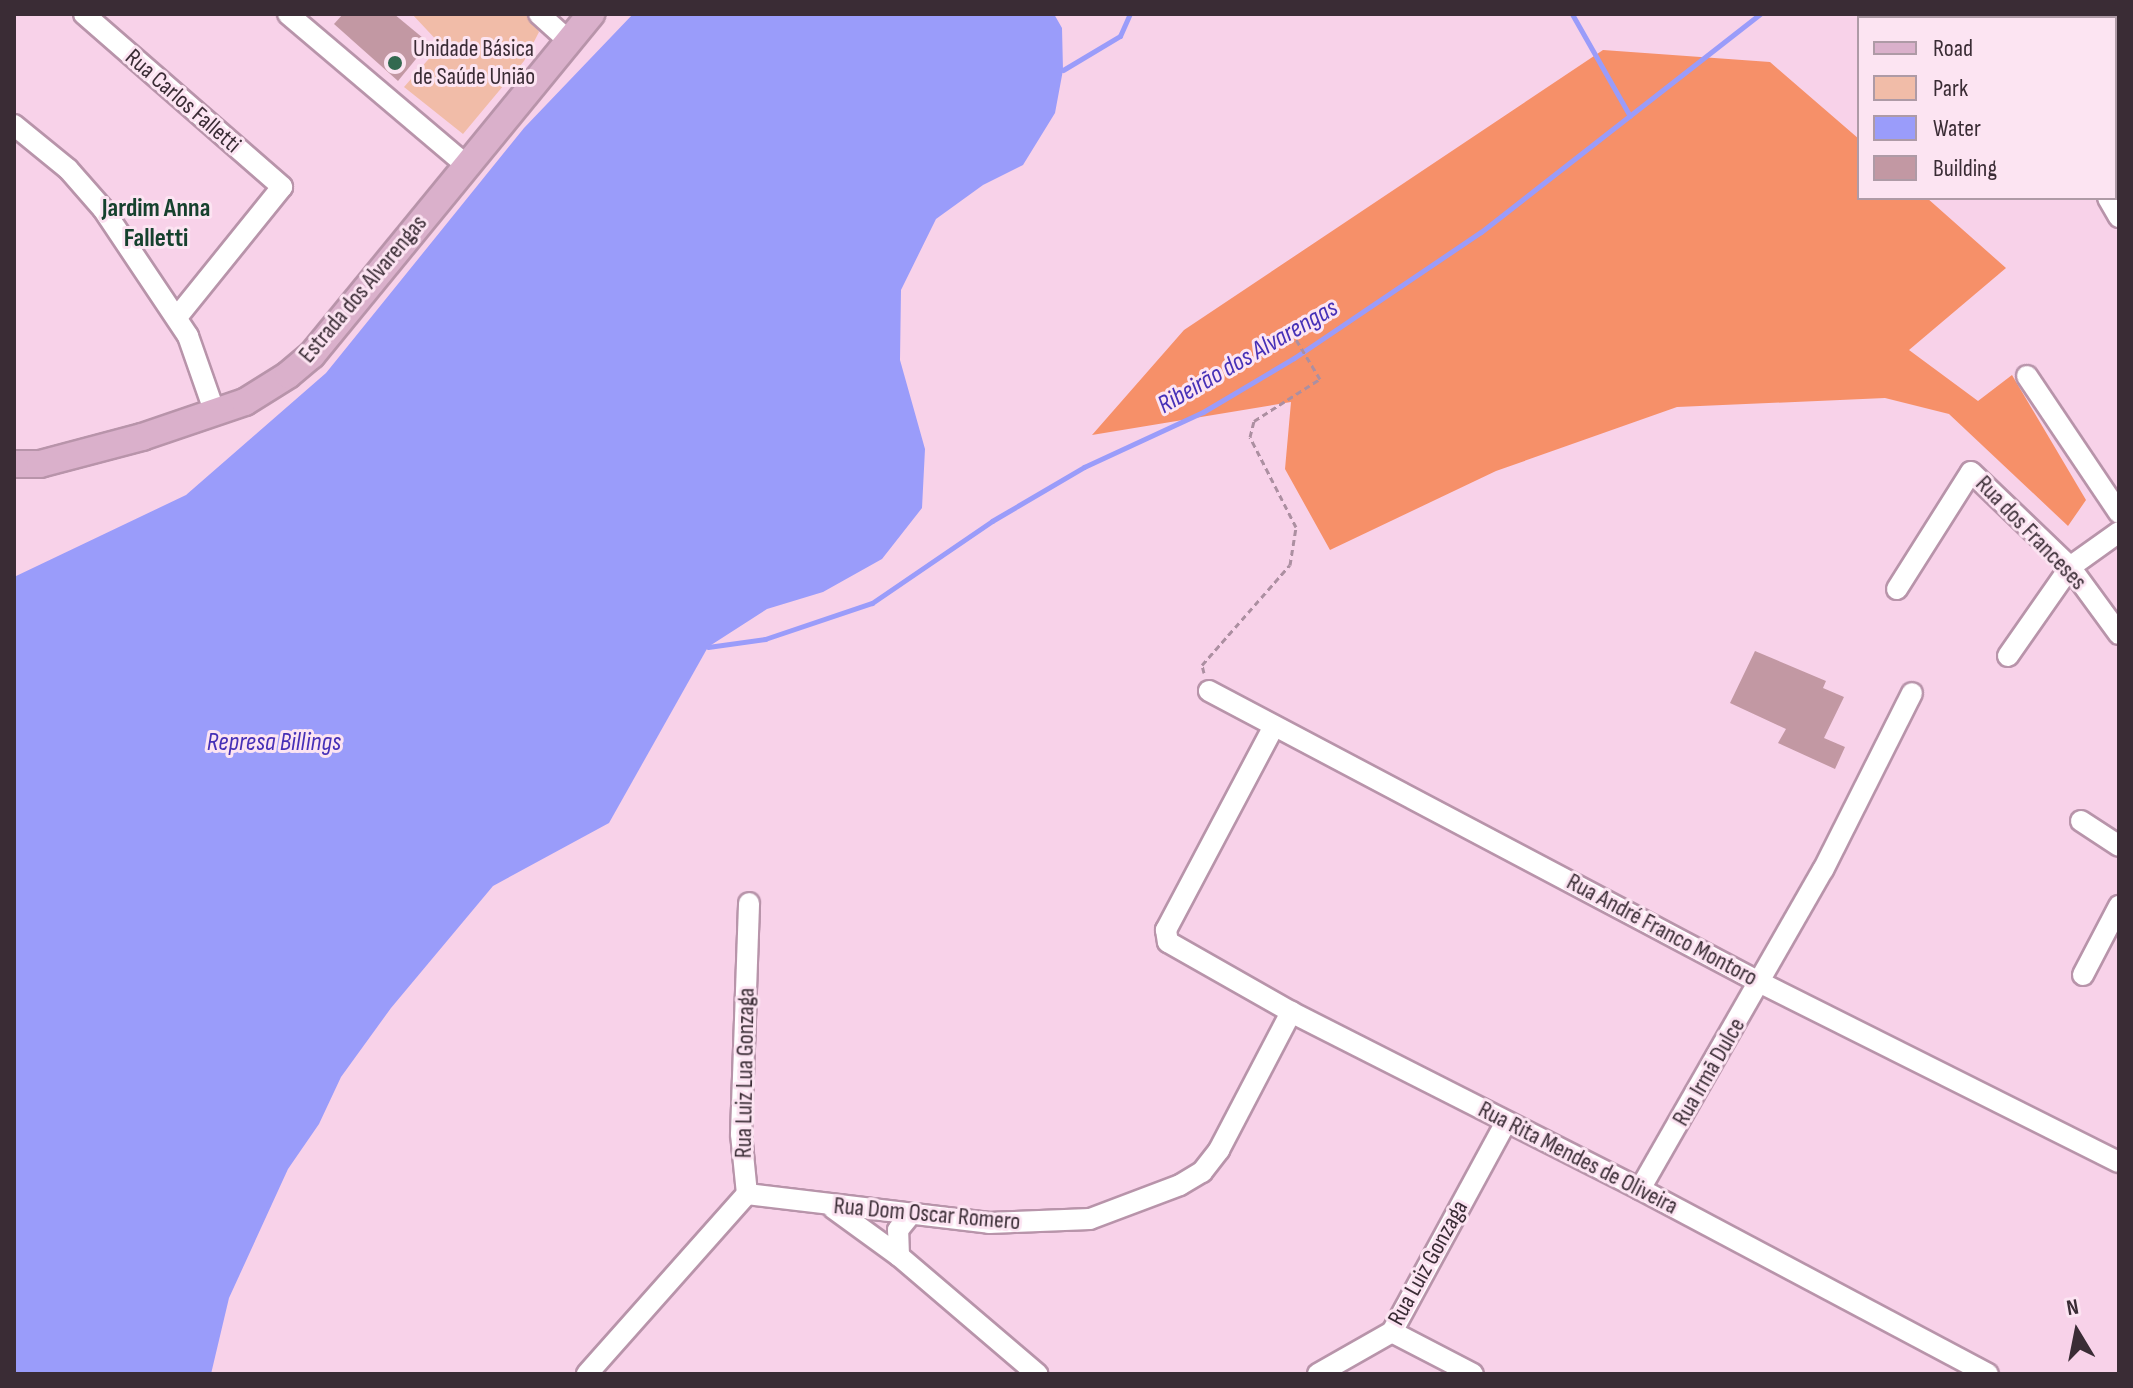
<!DOCTYPE html>
<html>
<head>
<meta charset="utf-8">
<style>
	body { margin:0 }
	#map { position:relative; width:2133px; height:1388px; overflow:hidden; background:#f8d2e9; font-family:"Sofia Sans Condensed",sans-serif }
	div>[style] { position:absolute }
	.green>* { inset:0; background:#f1bca8 }
	.forest>* { inset:0; background:#f69069 }
	.water>* { inset:0; background:#9a9cfa }
	.stream>* { height:5px; margin:-2.5px; padding:0 2.5px; transform-origin:2.5px; border-radius:2.5px; background:#9a9cfa }
	.building>* { inset:0; background:#c298a3 }
	.path>* { height:3px; margin-top:-1.5px; transform-origin:0; background:repeating-linear-gradient(90deg,#ac8fa1 0 6px,transparent 0 10px) }
	.roads { filter:drop-shadow(2px 0 #b894aa) drop-shadow(-2px 0 #b894aa) drop-shadow(0 2px #b894aa) drop-shadow(0 -2px #b894aa) }
	.minor>* { height:20px; margin:-10px; padding:0 10px; transform-origin:10px; border-radius:10px; background:#fff }
	.major>* { height:26px; margin:-13px; padding:0 13px; transform-origin:13px; border-radius:13px; background:#dab0cb }
	.dots>* { width:22px; height:22px; translate:-50% -50%; box-sizing:border-box; border:4px solid #fce4f2; border-radius:50% }
	span { translate:-50% -50%; white-space:nowrap; text-align:center; line-height:1.15; -webkit-text-stroke:6px #fce4f2; paint-order:stroke }
	.poi-label { font-size:24px; color:#3a2c35 }
	.left { translate:0 -50%; text-align:left }
	.street-label { font-size:24px; color:#3a2c35 }
	.neighbourhood-label { font-size:26px; color:#16422e; font-weight:700 }
	.water-label { font-size:26px; color:#4630b7; font-style:italic }
	.frame { position:absolute; inset:0; border:16px solid #3a2c35; pointer-events:none }
	.legend { position:absolute; left:1857px; top:16px; width:260px; height:184px; box-sizing:border-box; background:#fce4f2; border:2px solid #ae9aa6; margin:0; padding:10px 14px; list-style:none; font-size:24px; color:#3a2c35 }
	.legend li { display:flex; align-items:center; gap:16px; height:40px }
	.legend b { width:40px; border:2px solid #ae9aa6 }
	.north { position:absolute; left:2037px; top:1292px; width:80px; height:80px; -webkit-text-stroke:6px #fce4f2; paint-order:stroke; rotate:350deg; font-size:22px; font-weight:700; line-height:32px; text-align:center; color:#3a2c35 }
	.north::after { content:''; display:block; margin:auto; width:28px; height:36px; background:#3a2c35; clip-path:polygon(50% 0,100% 100%,50% 72%,0 100%) }
</style>
</head>
<body>
<div id="map">
	<div class="green">
		<div style="clip-path:polygon(412px 14px,530px 14px,539px 32px,524px 61px,463px 134px,404px 87px,441px 45px)"></div>
	</div>
	<div class="forest">
		<div style="clip-path:polygon(1603px 50px,1770px 62px,1859px 139px,1859px 198px,1927px 198px,2006px 268px,1909px 350px,1978px 401px,2012px 375px,2086px 500px,2068px 526px,1949px 414px,1885px 398px,1677px 407px,1496px 471px,1330px 550px,1285px 469px,1291px 402px,1092px 435px,1184px 330px)"></div>
	</div>
	<div class="water">
		<div style="clip-path:polygon(633px 14px,1054px 14px,1062px 28px,1063px 70px,1055px 113px,1023px 165px,983px 185px,936px 219px,901px 290px,900px 360px,925px 449px,922px 508px,882px 559px,823px 592px,767px 609px,708px 647px,609px 823px,493px 886px,391px 1008px,341px 1077px,319px 1124px,288px 1169px,229px 1298px,211px 1374px,14px 1374px,14px 577px,186px 495px,326px 373px,524px 128px)"></div>
	</div>
	<div class="stream">
		<div style="left:1572px;top:14px;width:117px;rotate:60.4deg"></div>
		<div style="left:1063px;top:70px;width:66px;rotate:-30.8deg"></div>
		<div style="left:1120px;top:36px;width:24px;rotate:-66deg"></div>
		<div style="left:708px;top:647px;width:58px;rotate:-8deg"></div>
		<div style="left:765px;top:639px;width:113px;rotate:-18.6deg"></div>
		<div style="left:872px;top:603px;width:145px;rotate:-34.3deg"></div>
		<div style="left:992px;top:521px;width:107px;rotate:-30.4deg"></div>
		<div style="left:1084px;top:467px;width:131px;rotate:-24.8deg"></div>
		<div style="left:1203px;top:412px;width:106px;rotate:-30.7deg"></div>
		<div style="left:1294px;top:358px;width:225px;rotate:-34deg"></div>
		<div style="left:1481px;top:232px;width:354px;rotate:-38deg"></div>
	</div>
	<div class="building">
		<div style="clip-path:polygon(343px 14px,394px 14px,429px 43px,398px 81px,334px 24px)"></div>
		<div style="clip-path:polygon(1755px 651px,1826px 681px,1823px 688px,1844px 697px,1824px 738px,1845px 747px,1835px 769px,1778px 743px,1786px 729px,1730px 703px)"></div>
	</div>
	<div class="path">
		<div style="left:1204px;top:673px;width:8px;rotate:-104deg"></div>
		<div style="left:1202px;top:665px;width:133px;rotate:-48.7deg"></div>
		<div style="left:1290px;top:565px;width:38px;rotate:-81deg"></div>
		<div style="left:1296px;top:527px;width:101px;rotate:-117.1deg"></div>
		<div style="left:1250px;top:437px;width:16px;rotate:-76deg"></div>
		<div style="left:1254px;top:421px;width:78px;rotate:-32.5deg"></div>
		<div style="left:1320px;top:379px;width:50px;rotate:-121.2deg"></div>
	</div>
	<div class="roads">
		<div class="minor">
			<div style="left:84px;top:14px;width:263px;rotate:41.1deg"></div>
			<div style="left:282px;top:187px;width:167px;rotate:128.9deg"></div>
			<div style="left:288px;top:14px;width:233px;rotate:40.3deg"></div>
			<div style="left:539px;top:14px;width:40px;rotate:42deg"></div>
			<div style="left:14px;top:125px;width:70px;rotate:39.2deg"></div>
			<div style="left:68px;top:169px;width:53px;rotate:48.8deg"></div>
			<div style="left:103px;top:209px;width:153px;rotate:56.2deg"></div>
			<div style="left:188px;top:336px;width:82px;rotate:70.7deg"></div>
			<div style="left:2115px;top:182px;width:5px;rotate:-37deg"></div>
			<div style="left:2108px;top:198px;width:22px;rotate:60deg"></div>
			<div style="left:2027px;top:376px;width:165px;rotate:56.1deg"></div>
			<div style="left:1897px;top:589px;width:138px;rotate:-57.7deg"></div>
			<div style="left:1971px;top:472px;width:137px;rotate:43.8deg"></div>
			<div style="left:2070px;top:567px;width:83px;rotate:53.8deg"></div>
			<div style="left:2008px;top:656px;width:108px;rotate:-55.1deg"></div>
			<div style="left:2070px;top:567px;width:60px;rotate:-35.5deg"></div>
			<div style="left:1209px;top:691px;width:624px;rotate:27.88deg"></div>
			<div style="left:1761px;top:983px;width:400px;rotate:26.6deg"></div>
			<div style="left:1274px;top:726px;width:231px;rotate:117.9deg"></div>
			<div style="left:1166px;top:930px;width:12px;rotate:81deg"></div>
			<div style="left:1168px;top:942px;width:142px;rotate:29.6deg"></div>
			<div style="left:1291px;top:1012px;width:391px;rotate:26.9deg"></div>
			<div style="left:1640px;top:1189px;width:394px;rotate:28deg"></div>
			<div style="left:2081px;top:821px;width:45px;rotate:33.3deg"></div>
			<div style="left:2083px;top:975px;width:78px;rotate:-62.4deg"></div>
			<div style="left:1640px;top:1189px;width:368px;rotate:-60.2deg"></div>
			<div style="left:1823px;top:870px;width:198px;rotate:-63.3deg"></div>
			<div style="left:747px;top:1194px;width:244px;rotate:6.8deg"></div>
			<div style="left:989px;top:1223px;width:101px;rotate:-2.3deg"></div>
			<div style="left:1090px;top:1219px;width:96px;rotate:-20.7deg"></div>
			<div style="left:1180px;top:1185px;width:26px;rotate:-31deg"></div>
			<div style="left:1202px;top:1172px;width:28px;rotate:-52deg"></div>
			<div style="left:1219px;top:1150px;width:156px;rotate:-62.4deg"></div>
			<div style="left:833px;top:1208px;width:82px;rotate:36deg"></div>
			<div style="left:899px;top:1256px;width:182px;rotate:40.5deg"></div>
			<div style="left:899px;top:1256px;width:26px;rotate:-92deg"></div>
			<div style="left:898px;top:1230px;width:19px;rotate:-51deg"></div>
			<div style="left:1392px;top:1332px;width:91px;rotate:27.4deg"></div>
			<div style="left:587px;top:1374px;width:241px;rotate:-48.4deg"></div>
			<div style="left:747px;top:1194px;width:60px;rotate:-95.7deg"></div>
			<div style="left:741px;top:1134px;width:231px;rotate:-88deg"></div>
			<div style="left:1318px;top:1374px;width:85px;rotate:-29.6deg"></div>
			<div style="left:1392px;top:1332px;width:239px;rotate:-61.5deg"></div>
		</div>
		<div class="major">
			<div style="left:14px;top:464px;width:26px"></div>
			<div style="left:40px;top:464px;width:106px;rotate:-14.8deg"></div>
			<div style="left:142px;top:437px;width:109px;rotate:-18.8deg"></div>
			<div style="left:245px;top:402px;width:51px;rotate:-32.1deg"></div>
			<div style="left:288px;top:375px;width:31px;rotate:-40deg"></div>
			<div style="left:312px;top:355px;width:441px;rotate:-50.7deg"></div>
		</div>
	</div>
	<div class="dots">
		<div style="left:395px;top:63px;background:#336950"></div>
	</div>
	<div class="poi-label">
		<span class="left" style="left:413px;top:63px">Unidade Básica<br>de Saúde União</span>
	</div>
	<div class="street-label">
		<span style="left:183px;top:101px;rotate:41deg">Rua Carlos Falletti</span>
		<span style="left:363px;top:289px;rotate:-50deg">Estrada dos Alvarengas</span>
		<span style="left:2031px;top:533px;rotate:46deg">Rua dos Franceses</span>
		<span style="left:1662px;top:930px;rotate:28deg">Rua André Franco Montoro</span>
		<span style="left:1709px;top:1072px;rotate:-60deg">Rua Irmã Dulce</span>
		<span style="left:745px;top:1073px;rotate:-89deg">Rua Luiz Lua Gonzaga</span>
		<span style="left:1578px;top:1158px;rotate:27deg">Rua Rita Mendes de Oliveira</span>
		<span style="left:927px;top:1214px;rotate:5deg">Rua Dom Oscar Romero</span>
		<span style="left:1428px;top:1263px;rotate:-61deg">Rua Luiz Gonzaga</span>
	</div>
	<div class="neighbourhood-label">
		<span style="left:156px;top:224px">Jardim Anna<br>Falletti</span>
	</div>
	<div class="water-label">
		<span style="left:1248px;top:357px;rotate:-30deg">Ribeirão dos Alvarengas</span>
		<span style="left:274px;top:743px">Represa Billings</span>
	</div>
	<div class="frame"></div>
	<ul class="legend">
	<li><b style="height:10px;background:#dab0cb"></b>Road</li>
	<li><b style="height:22px;background:#f1bca8"></b>Park</li>
	<li><b style="height:22px;background:#9a9cfa"></b>Water</li>
	<li><b style="height:22px;background:#c298a3"></b>Building</li>
	</ul>
	<div class="north">N</div>
</div>
</body>
</html>
